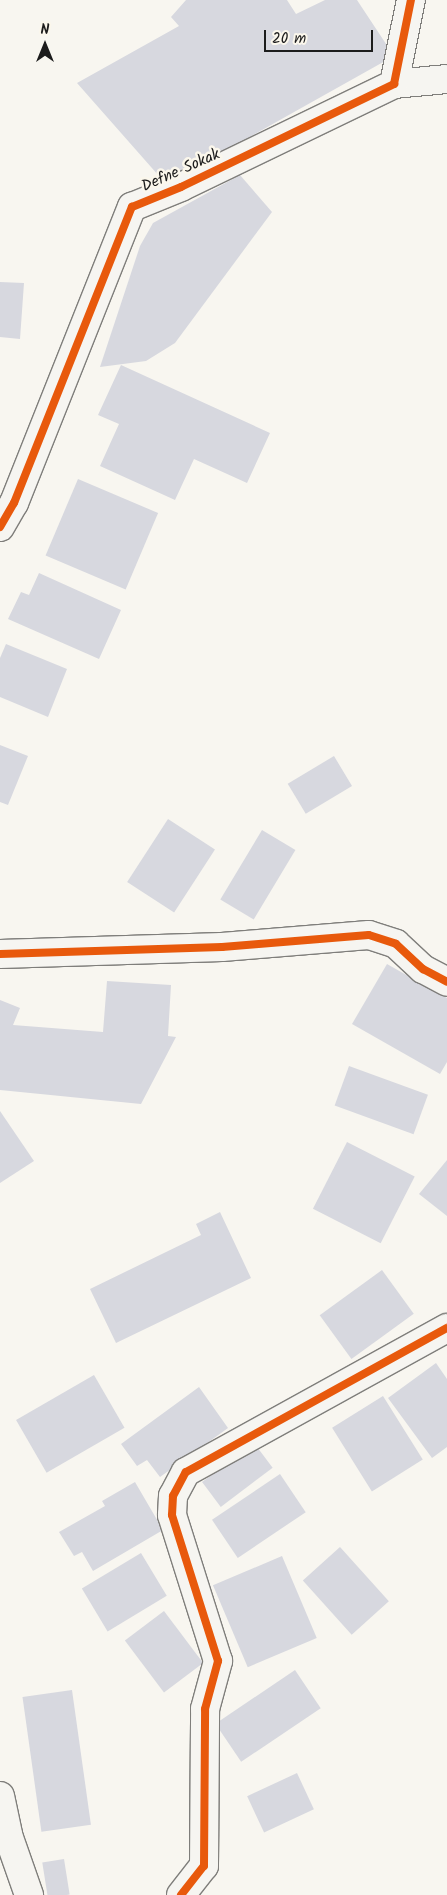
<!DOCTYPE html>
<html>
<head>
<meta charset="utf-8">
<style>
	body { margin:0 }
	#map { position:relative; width:447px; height:1895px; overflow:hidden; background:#f8f6f0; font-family:Kalam,sans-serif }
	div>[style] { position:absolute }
	.building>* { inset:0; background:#d7d8df; transform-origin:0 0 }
	.roads { filter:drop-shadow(1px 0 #7f7e7b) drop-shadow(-1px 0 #7f7e7b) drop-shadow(0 1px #7f7e7b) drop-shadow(0 -1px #7f7e7b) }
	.minor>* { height:28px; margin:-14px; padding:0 14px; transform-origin:14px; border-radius:14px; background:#f6f5f1 }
	.cycleway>* { height:8px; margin:-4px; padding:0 4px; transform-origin:4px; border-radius:4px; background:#e8590c }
	span { translate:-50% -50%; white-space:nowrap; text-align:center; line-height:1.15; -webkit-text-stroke:5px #fbf7ec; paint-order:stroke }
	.street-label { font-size:16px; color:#1c1c1c }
	.north { position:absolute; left:20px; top:20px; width:50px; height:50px; -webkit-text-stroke:4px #fbf7ec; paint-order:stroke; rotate:0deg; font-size:14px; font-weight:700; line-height:20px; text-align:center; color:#1c1c1c }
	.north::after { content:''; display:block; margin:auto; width:18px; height:22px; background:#1c1c1c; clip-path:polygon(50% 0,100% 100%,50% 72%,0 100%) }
	.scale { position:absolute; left:264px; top:30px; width:109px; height:22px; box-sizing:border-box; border:2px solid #1c1c1c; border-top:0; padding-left:6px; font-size:15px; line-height:18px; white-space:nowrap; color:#1c1c1c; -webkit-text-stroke:4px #fbf7ec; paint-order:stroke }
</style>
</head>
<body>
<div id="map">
	<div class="building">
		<div style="clip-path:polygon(186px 0,287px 0,296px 14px,325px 0,357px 0,394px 56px,166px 184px,77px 83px,179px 26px,171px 17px)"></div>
		<div style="clip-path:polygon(240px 175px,272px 212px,175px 343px,146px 361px,100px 367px,140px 246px,153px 223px)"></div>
		<div style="clip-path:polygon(0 282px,24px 283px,20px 339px,0 337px)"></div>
		<div style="clip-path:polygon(121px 365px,270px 433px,247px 483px,194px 459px,175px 500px,100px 466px,119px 424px,98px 415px)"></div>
		<div style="left:78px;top:479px;width:87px;height:83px;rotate:23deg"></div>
		<div style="clip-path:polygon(39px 573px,121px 610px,99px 659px,8px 619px,21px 592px,29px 595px)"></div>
		<div style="clip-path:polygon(6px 644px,67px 669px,48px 717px,0 697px,0 658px)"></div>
		<div style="clip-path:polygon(0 745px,28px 756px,8px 805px,0 802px)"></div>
		<div style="left:334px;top:756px;width:35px;height:54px;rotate:59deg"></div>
		<div style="left:168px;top:819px;width:56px;height:75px;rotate:33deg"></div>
		<div style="left:262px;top:830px;width:39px;height:81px;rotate:31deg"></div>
		<div style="clip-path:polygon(387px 964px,447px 998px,447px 1062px,440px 1074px,352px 1024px)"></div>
		<div style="clip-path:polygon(107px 981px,171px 985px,168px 1036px,176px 1037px,141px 1104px,0 1090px,0 1000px,20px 1008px,13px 1025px,103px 1032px)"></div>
		<div style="left:349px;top:1066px;width:84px;height:42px;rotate:20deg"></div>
		<div style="clip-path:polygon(0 1111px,34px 1161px,0 1183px)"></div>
		<div style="left:347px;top:1142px;width:76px;height:75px;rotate:27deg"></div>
		<div style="clip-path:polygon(447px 1160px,447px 1216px,419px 1194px)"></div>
		<div style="clip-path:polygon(220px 1212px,251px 1278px,116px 1343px,90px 1289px,201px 1235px,196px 1224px)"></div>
		<div style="left:382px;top:1270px;width:54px;height:77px;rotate:54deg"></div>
		<div style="clip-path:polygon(436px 1363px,447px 1379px,447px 1447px,432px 1458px,388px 1398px)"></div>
		<div style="left:94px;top:1375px;width:61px;height:90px;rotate:60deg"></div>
		<div style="clip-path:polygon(199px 1387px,228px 1428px,160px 1477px,147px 1460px,137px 1466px,121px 1444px)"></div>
		<div style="left:383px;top:1396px;width:75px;height:60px;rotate:58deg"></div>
		<div style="left:254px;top:1443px;width:31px;height:65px;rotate:53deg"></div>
		<div style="left:280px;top:1474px;width:46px;height:82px;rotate:56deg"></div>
		<div style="clip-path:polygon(135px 1482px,163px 1530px,93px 1571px,82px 1552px,74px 1556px,59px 1532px,105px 1506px,102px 1501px)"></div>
		<div style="left:340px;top:1547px;width:73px;height:50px;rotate:48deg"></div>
		<div style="left:141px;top:1553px;width:50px;height:69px;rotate:59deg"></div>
		<div style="left:282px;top:1556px;width:89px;height:75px;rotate:67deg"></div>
		<div style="left:164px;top:1611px;width:65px;height:49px;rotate:53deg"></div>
		<div style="left:295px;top:1670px;width:46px;height:96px;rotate:56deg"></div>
		<div style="left:72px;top:1690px;width:136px;height:50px;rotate:82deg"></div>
		<div style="left:297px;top:1773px;width:40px;height:55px;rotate:65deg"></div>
		<div style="left:64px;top:1859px;width:36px;height:22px;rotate:81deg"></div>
	</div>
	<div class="roads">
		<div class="minor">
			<div style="left:394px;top:84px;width:53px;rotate:-5.4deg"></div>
			<div style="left:0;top:527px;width:28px;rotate:-60deg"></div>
			<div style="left:14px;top:503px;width:319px;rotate:-68.3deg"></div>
			<div style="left:132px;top:207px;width:53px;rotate:-22.2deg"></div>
			<div style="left:181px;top:187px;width:237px;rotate:-25.8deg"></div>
			<div style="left:394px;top:84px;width:86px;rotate:-78.6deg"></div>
			<div style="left:0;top:954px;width:222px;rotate:-1.8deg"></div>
			<div style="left:222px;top:947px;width:147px;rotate:-4.7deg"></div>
			<div style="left:369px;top:935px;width:28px;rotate:18deg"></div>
			<div style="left:396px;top:944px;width:37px;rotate:43deg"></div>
			<div style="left:423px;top:969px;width:27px;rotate:28deg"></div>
			<div style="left:0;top:1796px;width:40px;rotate:78deg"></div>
			<div style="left:8px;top:1835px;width:64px;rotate:70.7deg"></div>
			<div style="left:181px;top:1895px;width:37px;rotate:-52deg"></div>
			<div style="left:204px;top:1866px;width:157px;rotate:-89.6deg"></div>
			<div style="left:205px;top:1709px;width:50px;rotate:-74.8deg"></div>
			<div style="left:218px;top:1661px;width:153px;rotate:-107.5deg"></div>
			<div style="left:172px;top:1515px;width:19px;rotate:-87deg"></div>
			<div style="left:173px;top:1496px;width:27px;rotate:-62deg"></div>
			<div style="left:186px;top:1472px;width:298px;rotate:-28.9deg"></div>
		</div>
	</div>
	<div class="cycleway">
		<div style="left:0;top:527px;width:28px;rotate:-60deg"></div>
		<div style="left:14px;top:503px;width:319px;rotate:-68.3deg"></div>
		<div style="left:132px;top:207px;width:53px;rotate:-22.2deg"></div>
		<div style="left:181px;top:187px;width:237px;rotate:-25.8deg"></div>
		<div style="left:394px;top:84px;width:86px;rotate:-78.6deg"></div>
		<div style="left:0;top:954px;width:222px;rotate:-1.8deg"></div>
		<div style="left:222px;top:947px;width:147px;rotate:-4.7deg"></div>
		<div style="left:369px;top:935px;width:28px;rotate:18deg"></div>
		<div style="left:396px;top:944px;width:37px;rotate:43deg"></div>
		<div style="left:423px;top:969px;width:27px;rotate:28deg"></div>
		<div style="left:181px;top:1895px;width:37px;rotate:-52deg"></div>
		<div style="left:204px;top:1866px;width:157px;rotate:-89.6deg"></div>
		<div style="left:205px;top:1709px;width:50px;rotate:-74.8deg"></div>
		<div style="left:218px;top:1661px;width:153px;rotate:-107.5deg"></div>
		<div style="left:172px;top:1515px;width:19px;rotate:-87deg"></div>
		<div style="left:173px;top:1496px;width:27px;rotate:-62deg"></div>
		<div style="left:186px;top:1472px;width:298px;rotate:-28.9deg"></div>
	</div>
	<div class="street-label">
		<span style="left:181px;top:171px;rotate:-24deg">Defne Sokak</span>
	</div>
	<div class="north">N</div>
	<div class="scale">20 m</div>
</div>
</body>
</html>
